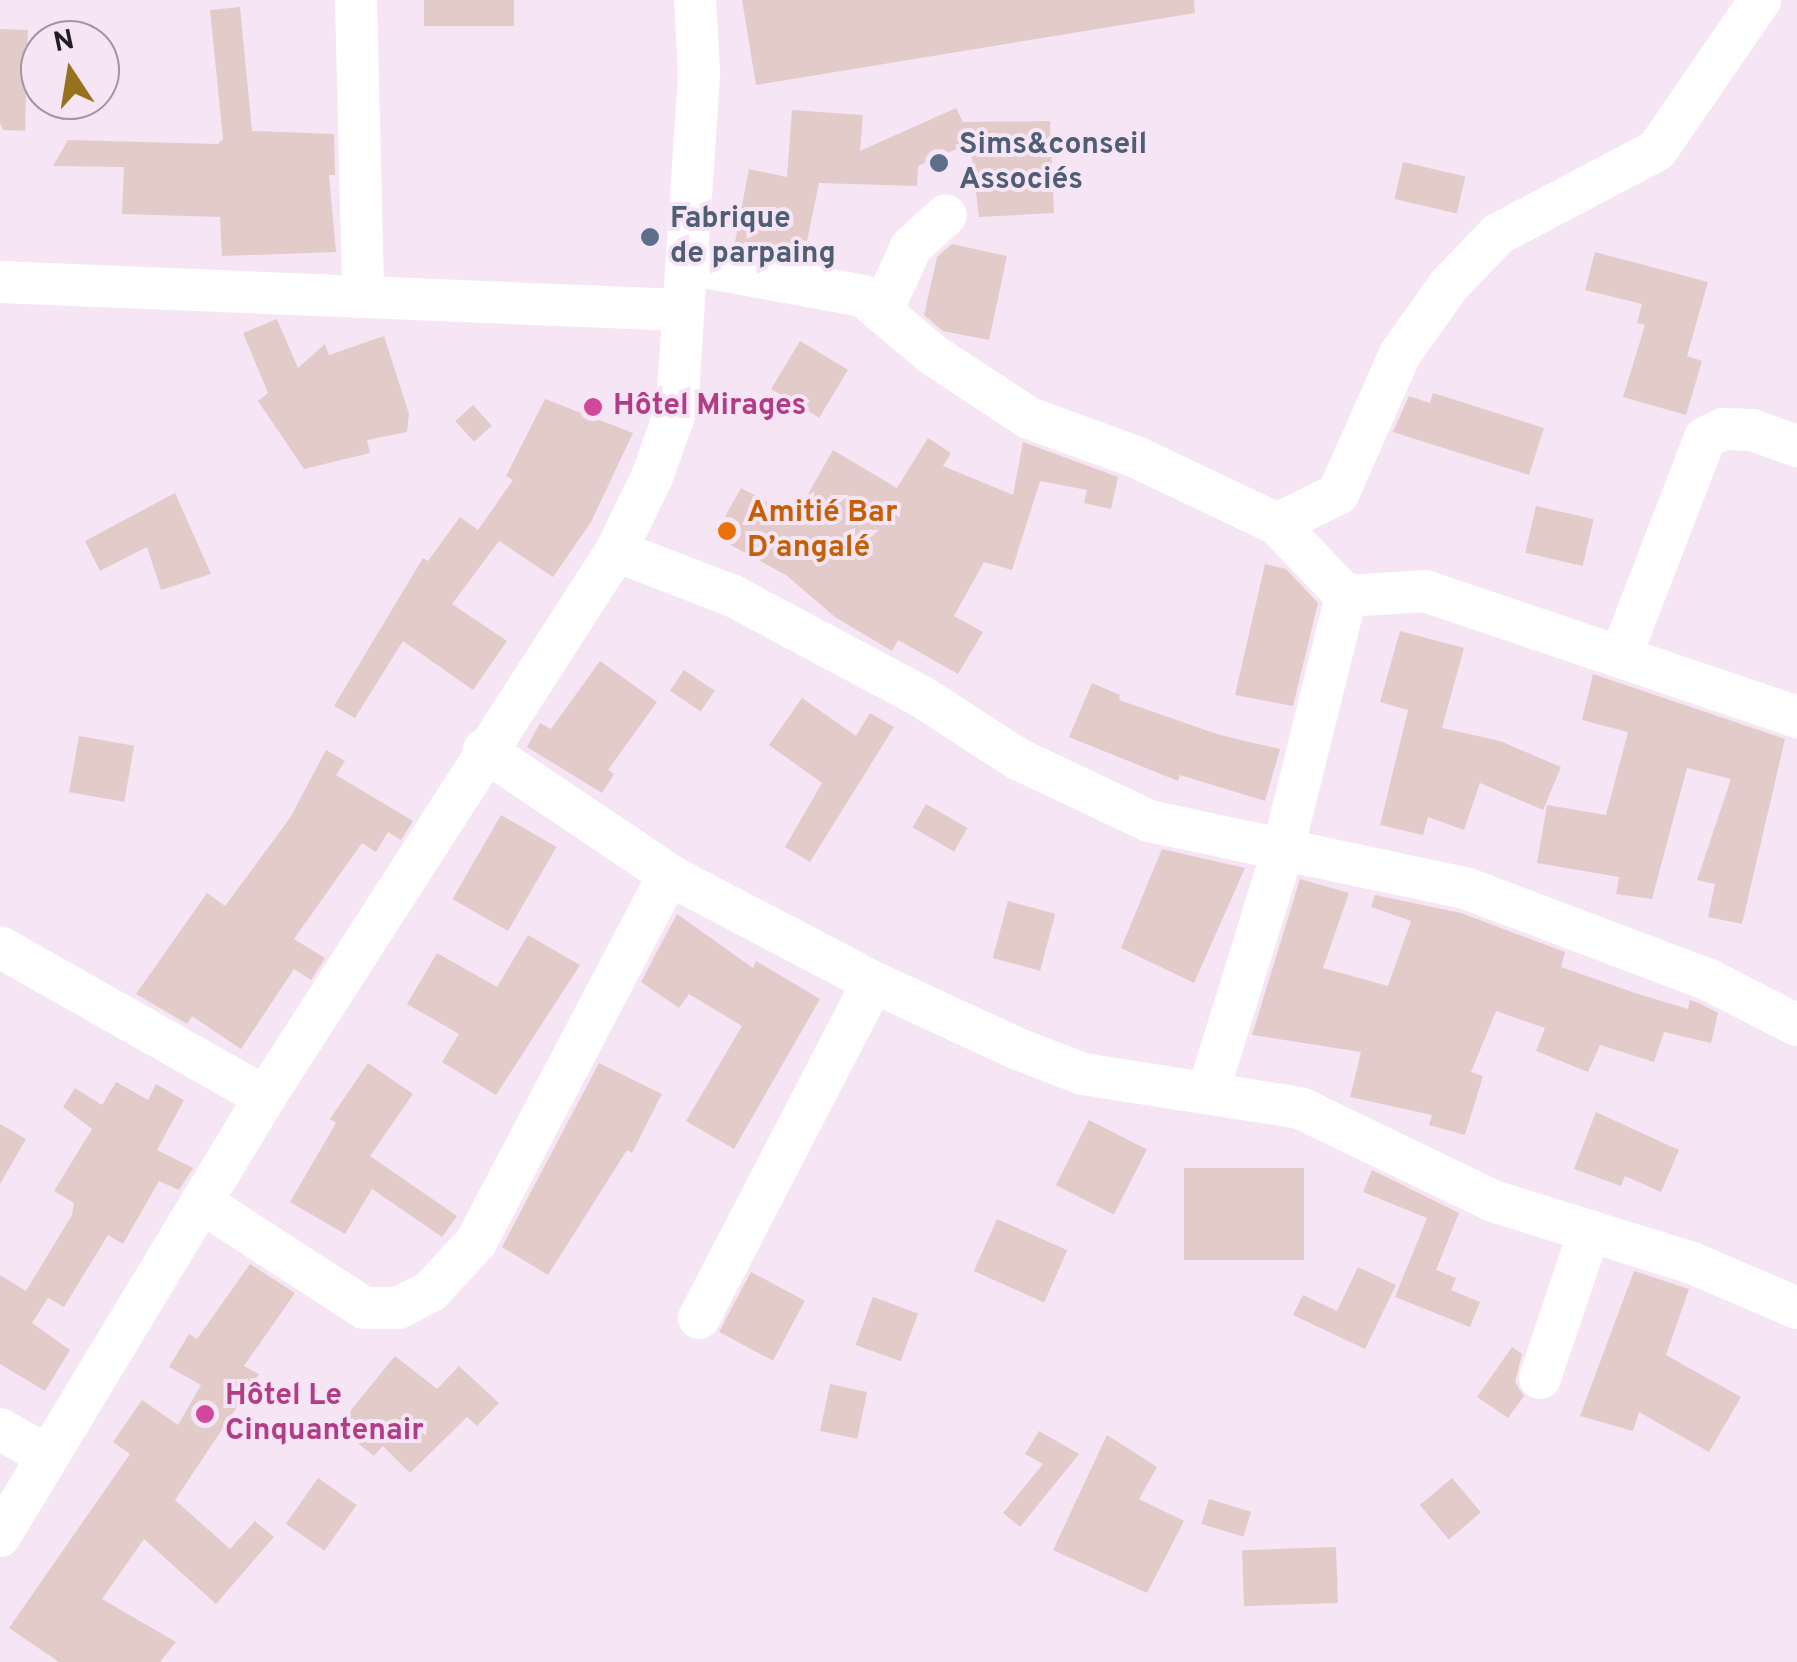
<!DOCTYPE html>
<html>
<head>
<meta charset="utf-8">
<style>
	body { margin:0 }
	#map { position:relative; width:1797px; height:1662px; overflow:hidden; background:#f6e5f5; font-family:Overpass,sans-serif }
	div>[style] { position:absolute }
	.building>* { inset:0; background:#e3cbc9; transform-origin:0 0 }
	.minor>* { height:42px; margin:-21px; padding:0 21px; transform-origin:21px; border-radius:21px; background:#fff }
	.dots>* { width:28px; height:28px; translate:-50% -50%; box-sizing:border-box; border:5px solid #f6e5f5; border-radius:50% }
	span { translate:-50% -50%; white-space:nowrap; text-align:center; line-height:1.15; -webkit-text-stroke:8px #f6e5f5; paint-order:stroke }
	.service-label { font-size:30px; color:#4e5e75; font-weight:700 }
	.left { translate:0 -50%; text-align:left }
	.hotel-label { font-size:30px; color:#b23c85; font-weight:700 }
	.food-label { font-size:30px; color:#c56008; font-weight:700 }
	.north { position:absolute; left:20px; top:20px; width:100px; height:100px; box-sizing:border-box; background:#f6e5f5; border:2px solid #a295a1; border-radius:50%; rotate:348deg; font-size:28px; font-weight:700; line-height:40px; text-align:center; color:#231d23 }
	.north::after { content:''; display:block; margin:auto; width:35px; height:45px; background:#97711b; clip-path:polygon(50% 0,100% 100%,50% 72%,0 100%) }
</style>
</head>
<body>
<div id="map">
	<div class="building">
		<div style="left:424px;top:0;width:90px;height:26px"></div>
		<div style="clip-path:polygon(742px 0,1194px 0,1195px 13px,756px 85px)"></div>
		<div style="clip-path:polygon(240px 7px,252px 131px,334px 134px,335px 175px,329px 175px,336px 252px,222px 256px,220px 217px,122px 214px,124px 167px,53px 166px,68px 140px,218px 144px,223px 139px,210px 10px)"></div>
		<div style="clip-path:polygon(0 29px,28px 30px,25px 131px,3px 130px,0 123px)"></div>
		<div style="clip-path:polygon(956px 108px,963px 122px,1050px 121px,1054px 213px,979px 217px,970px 143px,918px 166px,917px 186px,819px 183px,807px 241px,797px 239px,791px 258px,734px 247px,749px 169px,787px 177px,792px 110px,863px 115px,860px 151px)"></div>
		<div style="left:1403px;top:162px;width:64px;height:38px;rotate:13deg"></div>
		<div style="clip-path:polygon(952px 244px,1007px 256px,989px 340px,943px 331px,924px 315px,937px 257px)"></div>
		<div style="clip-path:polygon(1595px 252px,1708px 282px,1687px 356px,1702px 361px,1686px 415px,1623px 397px,1645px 325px,1637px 323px,1642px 304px,1585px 290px)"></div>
		<div style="clip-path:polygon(277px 319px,298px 368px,325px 344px,329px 355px,384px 336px,409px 414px,407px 432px,367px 440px,370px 453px,304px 469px,258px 401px,268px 393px,243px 333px)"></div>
		<div style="left:800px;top:341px;width:56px;height:56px;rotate:31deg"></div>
		<div style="clip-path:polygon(1433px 393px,1544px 428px,1529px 475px,1393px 432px,1409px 396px,1430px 403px)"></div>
		<div style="clip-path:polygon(545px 399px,633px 433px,591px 522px,553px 577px,499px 541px,452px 604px,507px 641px,473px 690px,403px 641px,355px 718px,334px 706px,423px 558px,428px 561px,460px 517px,478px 530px,513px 480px,506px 476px)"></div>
		<div style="left:473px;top:405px;width:28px;height:24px;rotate:48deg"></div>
		<div style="clip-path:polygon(928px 438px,951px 453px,943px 466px,1013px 495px,1023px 442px,1118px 477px,1111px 509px,1084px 503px,1087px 490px,1040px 481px,1012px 570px,984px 562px,954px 616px,983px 632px,958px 674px,898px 640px,892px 651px,835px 617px,786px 575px,714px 536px,741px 488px,795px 517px,833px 450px,897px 488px)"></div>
		<div style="clip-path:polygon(175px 493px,211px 574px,161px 590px,147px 547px,100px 571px,85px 541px)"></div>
		<div style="left:1536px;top:506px;width:59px;height:48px;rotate:13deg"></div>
		<div style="clip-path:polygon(1265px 564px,1286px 569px,1318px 603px,1293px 706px,1235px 695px)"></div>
		<div style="clip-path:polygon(1400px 631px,1464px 648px,1442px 728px,1500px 741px,1561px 767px,1543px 810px,1480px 783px,1464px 830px,1428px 817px,1423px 835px,1380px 825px,1408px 710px,1380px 702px)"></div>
		<div style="clip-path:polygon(600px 661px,657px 702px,608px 770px,614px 774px,602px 793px,527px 747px,540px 723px,551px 729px)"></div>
		<div style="left:684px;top:670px;width:37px;height:25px;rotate:34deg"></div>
		<div style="clip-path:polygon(1593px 674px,1785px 739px,1742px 924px,1708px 917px,1715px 884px,1697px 880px,1731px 779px,1687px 768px,1652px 899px,1616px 894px,1619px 877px,1537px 863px,1547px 805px,1606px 815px,1628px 732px,1582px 720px)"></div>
		<div style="clip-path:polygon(1092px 683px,1120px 695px,1119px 700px,1220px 735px,1280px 749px,1265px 801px,1180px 775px,1178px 781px,1069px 737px)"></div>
		<div style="clip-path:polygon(802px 698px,856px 736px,870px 713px,894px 727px,810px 862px,785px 847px,822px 783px,769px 745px)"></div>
		<div style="left:79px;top:736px;width:56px;height:57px;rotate:10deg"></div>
		<div style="clip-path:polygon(326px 750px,345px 761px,336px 775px,413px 821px,401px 840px,388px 832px,376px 852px,362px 843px,294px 939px,325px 958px,311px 980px,294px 969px,241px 1049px,192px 1016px,187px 1024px,136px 994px,207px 893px,225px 906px,290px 818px)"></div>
		<div style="left:926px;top:804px;width:48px;height:27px;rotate:30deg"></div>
		<div style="left:501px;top:815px;width:64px;height:97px;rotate:30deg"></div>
		<div style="clip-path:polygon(1162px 849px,1245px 868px,1194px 983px,1121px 948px)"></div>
		<div style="clip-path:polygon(1300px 879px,1349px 893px,1323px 968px,1388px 986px,1411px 921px,1371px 907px,1375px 895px,1461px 913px,1565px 952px,1561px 967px,1635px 993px,1688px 1009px,1690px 1000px,1699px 1003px,1718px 1013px,1711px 1043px,1664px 1032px,1654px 1062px,1600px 1045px,1588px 1072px,1536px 1051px,1545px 1028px,1496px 1011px,1471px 1072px,1483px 1076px,1465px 1135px,1429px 1125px,1432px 1115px,1350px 1097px,1361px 1052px,1252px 1035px)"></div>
		<div style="left:1008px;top:901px;width:49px;height:59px;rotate:15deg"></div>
		<div style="clip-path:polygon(677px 914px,753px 968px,756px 961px,820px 999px,734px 1149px,686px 1121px,742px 1026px,689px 994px,679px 1008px,641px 982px)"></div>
		<div style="clip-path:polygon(528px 935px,580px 965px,496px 1095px,442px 1062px,459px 1034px,407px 1004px,437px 953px,497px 987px)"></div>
		<div style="clip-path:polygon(368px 1063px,413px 1094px,370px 1156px,457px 1216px,442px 1237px,372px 1189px,345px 1234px,290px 1202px,336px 1123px,330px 1119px)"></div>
		<div style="clip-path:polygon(599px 1063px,662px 1094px,632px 1153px,627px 1150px,548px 1275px,502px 1247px)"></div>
		<div style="clip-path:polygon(116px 1082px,148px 1100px,156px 1084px,184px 1100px,157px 1150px,193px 1168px,179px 1190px,159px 1181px,123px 1244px,108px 1235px,64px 1307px,48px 1298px,32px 1323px,70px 1350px,45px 1391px,0 1364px,0 1275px,26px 1291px,72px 1215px,74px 1203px,54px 1191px,92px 1129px,63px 1107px,75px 1088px,102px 1105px)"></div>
		<div style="clip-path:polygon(1596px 1112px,1679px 1150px,1661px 1192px,1625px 1176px,1621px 1186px,1574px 1169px)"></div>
		<div style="left:1089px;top:1120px;width:65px;height:73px;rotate:27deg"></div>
		<div style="clip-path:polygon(0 1124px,26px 1139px,0 1184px)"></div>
		<div style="left:1184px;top:1168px;width:120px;height:92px"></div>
		<div style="clip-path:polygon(1372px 1170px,1459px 1213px,1436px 1270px,1456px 1278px,1451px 1290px,1480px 1302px,1470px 1327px,1395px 1297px,1427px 1218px,1363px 1192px)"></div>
		<div style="left:997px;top:1219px;width:77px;height:57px;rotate:24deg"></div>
		<div style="clip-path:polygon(250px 1264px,295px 1293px,244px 1366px,259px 1374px,175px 1500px,230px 1549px,255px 1521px,274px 1537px,216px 1604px,144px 1539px,102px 1599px,176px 1642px,160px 1662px,59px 1662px,9px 1628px,130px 1454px,113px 1442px,142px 1400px,178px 1425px,201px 1385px,169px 1367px,189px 1334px,197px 1339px)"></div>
		<div style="clip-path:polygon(1358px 1267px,1396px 1285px,1365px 1349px,1293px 1315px,1303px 1295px,1337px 1311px)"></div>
		<div style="clip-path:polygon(1634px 1271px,1689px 1289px,1666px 1355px,1741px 1397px,1709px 1452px,1639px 1412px,1633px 1431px,1580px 1416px)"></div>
		<div style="left:751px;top:1272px;width:61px;height:68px;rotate:28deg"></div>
		<div style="left:873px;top:1297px;width:48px;height:51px;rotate:20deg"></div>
		<div style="clip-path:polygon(1512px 1347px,1522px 1354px,1515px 1382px,1524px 1396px,1508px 1418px,1477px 1397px)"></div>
		<div style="clip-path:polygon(395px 1356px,437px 1389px,459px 1366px,499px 1403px,477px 1426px,467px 1417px,410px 1473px,383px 1446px,374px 1456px,337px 1427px)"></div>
		<div style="left:830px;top:1384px;width:38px;height:48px;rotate:12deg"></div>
		<div style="clip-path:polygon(1039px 1431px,1079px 1454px,1020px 1527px,1003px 1513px,1043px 1464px,1025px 1454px)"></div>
		<div style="clip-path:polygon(1107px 1435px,1157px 1467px,1139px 1499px,1184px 1521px,1147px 1593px,1053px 1550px)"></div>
		<div style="left:318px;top:1478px;width:47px;height:56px;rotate:35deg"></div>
		<div style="left:1452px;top:1478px;width:45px;height:42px;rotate:50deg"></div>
		<div style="left:1209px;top:1499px;width:44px;height:26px;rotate:17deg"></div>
		<div style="left:1336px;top:1547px;width:56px;height:94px;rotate:88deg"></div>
	</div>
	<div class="minor">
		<div style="left:356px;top:0;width:293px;rotate:88.6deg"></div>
		<div style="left:687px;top:264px;width:179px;rotate:10.3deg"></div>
		<div style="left:863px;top:296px;width:92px;rotate:40.1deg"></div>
		<div style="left:933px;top:355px;width:115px;rotate:33.3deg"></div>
		<div style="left:1029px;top:418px;width:114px;rotate:20deg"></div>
		<div style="left:1136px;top:457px;width:156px;rotate:25.4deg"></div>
		<div style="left:1277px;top:524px;width:100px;rotate:46.2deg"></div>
		<div style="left:1346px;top:596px;width:79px;rotate:-3.6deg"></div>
		<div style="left:1425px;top:591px;width:393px;rotate:18.7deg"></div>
		<div style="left:0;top:282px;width:681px;rotate:2.36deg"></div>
		<div style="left:882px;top:311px;width:70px;rotate:-65.6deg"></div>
		<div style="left:911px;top:247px;width:47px;rotate:-42.4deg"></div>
		<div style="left:1277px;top:524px;width:68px;rotate:-26.2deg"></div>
		<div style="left:1338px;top:494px;width:153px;rotate:-66.1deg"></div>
		<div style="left:1400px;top:354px;width:85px;rotate:-54.6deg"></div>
		<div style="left:1449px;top:285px;width:71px;rotate:-46.1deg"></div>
		<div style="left:1498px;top:234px;width:180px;rotate:-27.8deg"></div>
		<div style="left:1657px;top:150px;width:182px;rotate:-55.5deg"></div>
		<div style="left:616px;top:551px;width:125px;rotate:21deg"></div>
		<div style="left:733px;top:596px;width:214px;rotate:28.1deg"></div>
		<div style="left:922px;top:697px;width:114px;rotate:32.9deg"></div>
		<div style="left:1018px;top:759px;width:145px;rotate:25.3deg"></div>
		<div style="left:1149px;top:821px;width:326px;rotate:12deg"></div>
		<div style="left:1468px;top:889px;width:258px;rotate:20.7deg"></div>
		<div style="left:1709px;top:980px;width:99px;rotate:27.1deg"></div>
		<div style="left:1622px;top:653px;width:230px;rotate:-68.9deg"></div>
		<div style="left:1705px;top:438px;width:20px;rotate:-27deg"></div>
		<div style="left:1723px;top:429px;width:29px;rotate:2deg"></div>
		<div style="left:1752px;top:430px;width:48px;rotate:19.6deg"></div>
		<div style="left:484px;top:750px;width:223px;rotate:34deg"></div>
		<div style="left:669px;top:875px;width:230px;rotate:27.7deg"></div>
		<div style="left:873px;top:982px;width:160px;rotate:24.8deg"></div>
		<div style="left:1018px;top:1049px;width:70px;rotate:21deg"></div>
		<div style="left:1083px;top:1074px;width:220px;rotate:8.9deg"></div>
		<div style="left:1300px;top:1108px;width:214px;rotate:25.7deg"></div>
		<div style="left:1493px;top:1201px;width:208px;rotate:17.3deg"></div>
		<div style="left:1692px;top:1263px;width:114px;rotate:23.2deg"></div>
		<div style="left:0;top:947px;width:305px;rotate:29.5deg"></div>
		<div style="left:1209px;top:1089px;width:247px;rotate:-72.8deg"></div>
		<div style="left:1282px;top:853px;width:265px;rotate:-76deg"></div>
		<div style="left:201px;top:1202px;width:194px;rotate:33deg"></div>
		<div style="left:364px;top:1308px;width:34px"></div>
		<div style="left:398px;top:1308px;width:37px;rotate:-27deg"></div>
		<div style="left:431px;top:1291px;width:67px;rotate:-47.4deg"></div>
		<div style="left:476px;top:1242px;width:415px;rotate:-62.3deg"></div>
		<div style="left:699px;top:1318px;width:378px;rotate:-62.6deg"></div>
		<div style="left:1540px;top:1378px;width:151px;rotate:-71.4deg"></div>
		<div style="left:0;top:1429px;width:54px;rotate:29.9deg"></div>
		<div style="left:0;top:1536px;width:513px;rotate:-58.88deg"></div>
		<div style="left:265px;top:1097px;width:649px;rotate:-57.26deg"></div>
		<div style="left:616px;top:551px;width:82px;rotate:-64.1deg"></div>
		<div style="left:652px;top:477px;width:74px;rotate:-70.3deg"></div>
		<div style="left:677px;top:407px;width:335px;rotate:-86.2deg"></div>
		<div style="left:699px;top:73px;width:73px;rotate:-93.1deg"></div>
	</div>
	<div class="dots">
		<div style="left:939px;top:163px;background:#5c6f8a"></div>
		<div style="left:650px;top:237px;background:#5c6f8a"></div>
		<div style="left:593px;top:407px;background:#d1479c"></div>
		<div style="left:727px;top:531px;background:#e8710a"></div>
		<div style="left:205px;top:1414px;background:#d1479c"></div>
	</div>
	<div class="service-label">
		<span class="left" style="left:959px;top:163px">Sims&amp;conseil<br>Associés</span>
		<span class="left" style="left:670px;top:237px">Fabrique<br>de parpaing</span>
	</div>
	<div class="hotel-label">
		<span class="left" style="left:613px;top:407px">Hôtel Mirages</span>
		<span class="left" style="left:225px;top:1414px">Hôtel Le<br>Cinquantenair</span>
	</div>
	<div class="food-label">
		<span class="left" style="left:747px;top:531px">Amitié Bar<br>D’angalé</span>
	</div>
	<div class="north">N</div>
</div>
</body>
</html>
